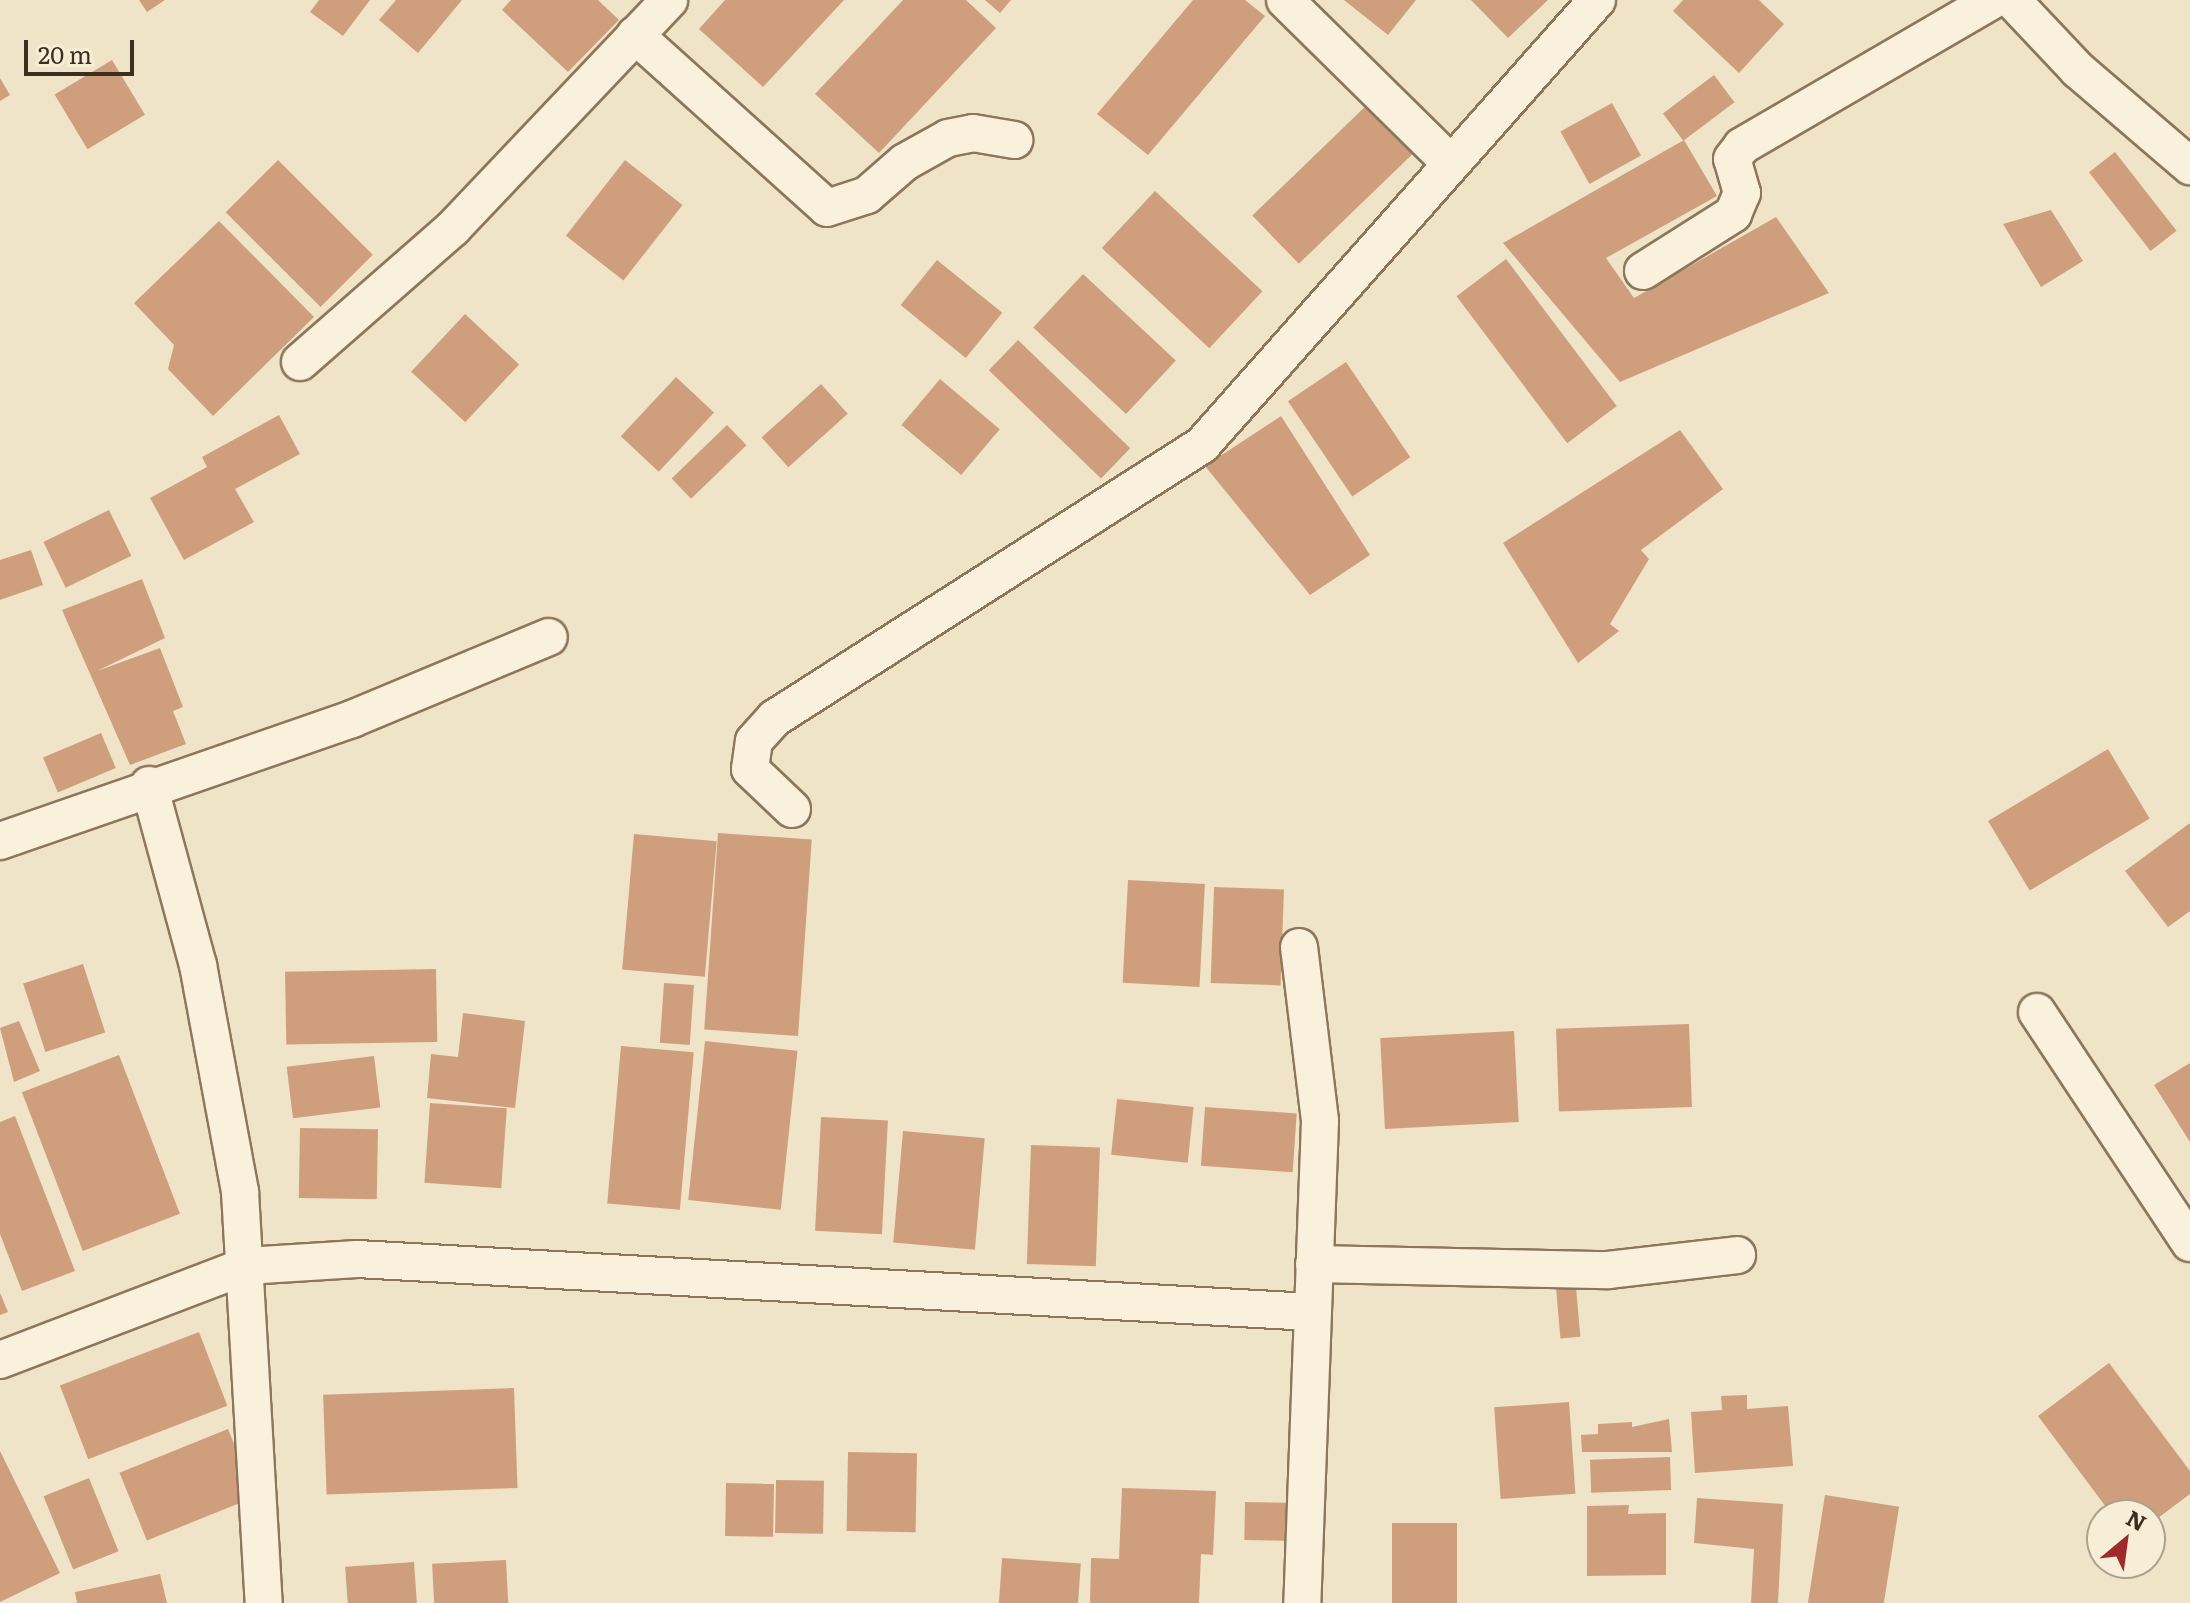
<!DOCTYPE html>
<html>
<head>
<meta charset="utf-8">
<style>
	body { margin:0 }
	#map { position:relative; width:2190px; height:1603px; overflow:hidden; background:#f0e4c8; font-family:Literata,serif }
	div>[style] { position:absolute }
	.building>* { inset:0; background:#cf9f7d; transform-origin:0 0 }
	.roads { filter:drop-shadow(2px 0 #8d765c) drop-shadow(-2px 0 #8d765c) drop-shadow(0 2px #8d765c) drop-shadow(0 -2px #8d765c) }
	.minor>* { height:36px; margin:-18px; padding:0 18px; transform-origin:18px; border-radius:18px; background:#faf1dc }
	span { translate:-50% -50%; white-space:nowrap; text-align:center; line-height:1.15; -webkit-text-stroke:8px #f7eed8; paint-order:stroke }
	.north { position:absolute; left:2086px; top:1499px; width:80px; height:80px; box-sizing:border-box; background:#f7eed8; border:2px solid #ada18e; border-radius:50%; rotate:29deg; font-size:22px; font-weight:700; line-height:32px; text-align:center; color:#3d2e20 }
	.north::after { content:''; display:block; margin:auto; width:28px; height:36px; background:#9e2a2b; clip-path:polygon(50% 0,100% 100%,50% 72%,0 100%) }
	.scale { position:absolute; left:24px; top:40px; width:110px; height:36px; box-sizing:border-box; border:4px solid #3d2e20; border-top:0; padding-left:10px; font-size:24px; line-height:28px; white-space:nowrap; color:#3d2e20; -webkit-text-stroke:6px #f7eed8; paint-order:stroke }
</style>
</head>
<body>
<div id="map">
	<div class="building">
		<div style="clip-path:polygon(139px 0,165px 0,147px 12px)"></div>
		<div style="clip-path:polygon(319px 0,370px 0,343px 36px,310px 12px)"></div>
		<div style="clip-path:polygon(396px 0,462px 0,418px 53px,379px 20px)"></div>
		<div style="clip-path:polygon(511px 0,598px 0,619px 20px,568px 72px,502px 10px)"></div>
		<div style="clip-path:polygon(725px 0,844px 0,763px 87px,699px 29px)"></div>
		<div style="clip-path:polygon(903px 0,966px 0,996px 28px,879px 153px,815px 94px)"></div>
		<div style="clip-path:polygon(985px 0,1011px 0,1000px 13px)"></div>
		<div style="clip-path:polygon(1193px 0,1245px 0,1265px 16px,1148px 155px,1097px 114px)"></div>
		<div style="clip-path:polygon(1344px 0,1416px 0,1388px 35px)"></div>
		<div style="clip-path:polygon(1471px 0,1548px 0,1508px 38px)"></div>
		<div style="clip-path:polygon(1683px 0,1759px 0,1784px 24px,1739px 73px,1673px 11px)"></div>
		<div style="left:112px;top:60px;width:64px;height:67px;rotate:59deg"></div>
		<div style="left:1714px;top:75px;width:34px;height:64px;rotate:53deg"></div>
		<div style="clip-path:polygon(0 78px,10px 95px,0 101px)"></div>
		<div style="left:1371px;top:101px;width:67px;height:165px;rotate:46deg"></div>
		<div style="left:1612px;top:103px;width:60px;height:59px;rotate:61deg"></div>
		<div style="clip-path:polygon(1684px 140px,1717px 196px,1606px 258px,1634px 298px,1776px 217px,1829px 293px,1620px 382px,1503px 243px)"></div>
		<div style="left:2115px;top:152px;width:100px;height:33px;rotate:52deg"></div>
		<div style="left:278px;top:160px;width:134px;height:74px;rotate:45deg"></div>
		<div style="left:625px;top:160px;width:73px;height:96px;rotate:38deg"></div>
		<div style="left:1155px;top:191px;width:147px;height:78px;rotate:43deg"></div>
		<div style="clip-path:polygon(2051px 210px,2083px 261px,2041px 287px,2003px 224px)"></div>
		<div style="clip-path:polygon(219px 221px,314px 317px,213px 416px,168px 369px,174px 345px,134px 303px)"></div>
		<div style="left:1506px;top:259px;width:184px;height:62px;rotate:53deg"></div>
		<div style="left:937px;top:260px;width:84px;height:58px;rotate:39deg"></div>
		<div style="left:1083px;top:274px;width:127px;height:73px;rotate:43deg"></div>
		<div style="left:465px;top:314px;width:74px;height:79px;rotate:43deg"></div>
		<div style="left:1018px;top:340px;width:156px;height:42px;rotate:44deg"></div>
		<div style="left:1346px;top:362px;width:115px;height:70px;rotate:56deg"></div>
		<div style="left:676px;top:377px;width:52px;height:81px;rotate:43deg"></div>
		<div style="left:940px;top:379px;width:78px;height:60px;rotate:40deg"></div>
		<div style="left:821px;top:384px;width:40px;height:80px;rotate:48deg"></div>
		<div style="clip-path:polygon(279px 415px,300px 454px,235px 489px,254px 522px,184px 560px,150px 498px,207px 467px,202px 457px)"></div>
		<div style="clip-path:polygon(1281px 416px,1370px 555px,1310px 595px,1205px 466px)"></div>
		<div style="left:727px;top:425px;width:28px;height:77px;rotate:46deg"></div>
		<div style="clip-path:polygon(1680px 430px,1723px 489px,1641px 550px,1649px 559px,1610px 624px,1619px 631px,1578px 663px,1503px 543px)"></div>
		<div style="left:109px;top:510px;width:51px;height:73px;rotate:64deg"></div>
		<div style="clip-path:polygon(31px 550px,43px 585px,0 600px,0 560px)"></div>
		<div style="clip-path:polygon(142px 579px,165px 638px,97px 671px,160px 648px,183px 707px,173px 711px,186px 744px,130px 765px,62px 610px)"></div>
		<div style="left:101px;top:733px;width:38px;height:63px;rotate:67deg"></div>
		<div style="left:2108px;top:749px;width:81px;height:140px;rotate:59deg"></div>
		<div style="clip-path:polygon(2190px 823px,2190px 911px,2168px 927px,2125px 871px)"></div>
		<div style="left:718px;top:833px;width:94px;height:197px;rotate:4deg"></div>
		<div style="left:634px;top:834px;width:83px;height:136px;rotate:5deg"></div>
		<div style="left:1128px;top:880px;width:77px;height:103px;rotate:3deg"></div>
		<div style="left:1214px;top:887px;width:70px;height:96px;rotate:2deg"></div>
		<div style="left:83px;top:964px;width:72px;height:63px;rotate:72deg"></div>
		<div style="left:436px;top:969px;width:73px;height:151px;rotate:89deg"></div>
		<div style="left:664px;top:983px;width:30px;height:60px;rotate:4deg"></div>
		<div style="clip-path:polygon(463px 1013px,525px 1021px,515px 1108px,427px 1098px,431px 1054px,458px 1057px)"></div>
		<div style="clip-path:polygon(19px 1021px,40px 1071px,14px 1082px,0 1028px)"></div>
		<div style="left:1689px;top:1024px;width:83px;height:133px;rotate:88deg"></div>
		<div style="left:1514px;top:1031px;width:91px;height:134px;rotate:87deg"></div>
		<div style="left:705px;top:1041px;width:93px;height:160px;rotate:6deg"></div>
		<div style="left:621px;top:1046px;width:73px;height:158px;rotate:5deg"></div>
		<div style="left:119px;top:1055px;width:170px;height:104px;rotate:69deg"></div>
		<div style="left:374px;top:1056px;width:52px;height:88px;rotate:83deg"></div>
		<div style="clip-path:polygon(2190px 1063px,2190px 1142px,2154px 1085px)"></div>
		<div style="left:1117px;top:1099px;width:77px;height:56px;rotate:6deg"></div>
		<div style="left:430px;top:1103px;width:77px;height:80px;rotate:4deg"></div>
		<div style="left:1205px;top:1107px;width:92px;height:59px;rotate:4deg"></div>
		<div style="clip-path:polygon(15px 1116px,75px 1271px,22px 1291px,0 1234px,0 1122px)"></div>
		<div style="left:821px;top:1117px;width:67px;height:114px;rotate:3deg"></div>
		<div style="left:300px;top:1128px;width:78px;height:70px;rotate:1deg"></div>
		<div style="left:903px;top:1131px;width:82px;height:112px;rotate:5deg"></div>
		<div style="left:1031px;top:1145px;width:69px;height:119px;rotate:2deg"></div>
		<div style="left:1576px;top:1287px;width:50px;height:20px;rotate:85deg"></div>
		<div style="clip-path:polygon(0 1293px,8px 1312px,0 1315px)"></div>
		<div style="left:199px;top:1332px;width:79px;height:149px;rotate:69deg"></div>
		<div style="clip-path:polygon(2109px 1363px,2190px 1471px,2190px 1494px,2150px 1524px,2150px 1515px,2112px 1515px,2038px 1416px)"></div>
		<div style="left:514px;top:1388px;width:100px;height:191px;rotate:88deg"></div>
		<div style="clip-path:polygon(1747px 1395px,1747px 1409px,1788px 1406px,1793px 1466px,1695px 1473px,1691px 1412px,1722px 1410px,1721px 1396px)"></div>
		<div style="left:1569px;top:1402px;width:92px;height:75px;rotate:86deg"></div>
		<div style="clip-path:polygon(1669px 1419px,1672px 1452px,1582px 1452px,1581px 1435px,1598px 1434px,1598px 1424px,1632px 1422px,1632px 1427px)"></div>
		<div style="left:228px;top:1429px;width:73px;height:117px;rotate:68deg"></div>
		<div style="clip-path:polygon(0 1451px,60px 1573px,0 1602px)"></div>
		<div style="left:848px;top:1452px;width:69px;height:79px;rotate:1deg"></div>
		<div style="left:1670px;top:1457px;width:33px;height:80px;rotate:88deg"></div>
		<div style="left:89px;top:1478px;width:79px;height:49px;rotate:68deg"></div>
		<div style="left:776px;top:1480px;width:48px;height:53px;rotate:1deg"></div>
		<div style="left:726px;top:1483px;width:48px;height:53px;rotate:1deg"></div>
		<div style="clip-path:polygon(1122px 1488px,1216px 1491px,1213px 1555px,1201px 1554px,1199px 1603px,1090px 1603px,1091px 1558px,1119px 1559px)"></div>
		<div style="left:1825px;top:1495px;width:75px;height:109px;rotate:9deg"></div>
		<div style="clip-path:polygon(1697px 1498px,1783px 1504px,1778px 1603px,1751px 1603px,1754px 1549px,1694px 1543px)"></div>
		<div style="left:1245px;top:1502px;width:54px;height:38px;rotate:1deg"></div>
		<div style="clip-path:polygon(1629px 1505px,1628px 1514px,1666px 1513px,1666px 1575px,1587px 1576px,1587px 1506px)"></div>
		<div style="left:1392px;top:1523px;width:65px;height:80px"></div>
		<div style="left:1002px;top:1558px;width:79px;height:45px;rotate:4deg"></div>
		<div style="left:506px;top:1560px;width:43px;height:74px;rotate:87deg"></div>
		<div style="left:414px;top:1562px;width:41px;height:69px;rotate:86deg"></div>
		<div style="clip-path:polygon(160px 1574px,167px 1603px,77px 1603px,75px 1592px)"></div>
	</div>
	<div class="roads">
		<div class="minor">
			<div style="left:1285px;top:0;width:229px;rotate:44.6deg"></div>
			<div style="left:2012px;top:0;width:96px;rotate:46.7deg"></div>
			<div style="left:2078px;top:70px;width:148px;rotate:40.6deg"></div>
			<div style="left:635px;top:35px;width:258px;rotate:42deg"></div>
			<div style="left:827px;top:208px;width:42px;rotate:-18deg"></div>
			<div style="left:867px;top:195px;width:50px;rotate:-41deg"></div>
			<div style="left:905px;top:162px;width:49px;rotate:-29.2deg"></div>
			<div style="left:948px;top:138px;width:25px;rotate:-11deg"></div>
			<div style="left:973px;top:133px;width:42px;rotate:9.7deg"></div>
			<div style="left:1643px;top:271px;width:107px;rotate:-32.3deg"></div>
			<div style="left:1733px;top:214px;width:23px;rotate:-67deg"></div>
			<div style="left:1742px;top:193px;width:35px;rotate:-106deg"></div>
			<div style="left:1732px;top:159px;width:16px;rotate:-52deg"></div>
			<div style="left:1742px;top:146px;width:290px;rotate:-30.2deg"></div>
			<div style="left:300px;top:362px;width:203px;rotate:-41.2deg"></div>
			<div style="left:453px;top:228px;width:314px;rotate:-46.5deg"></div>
			<div style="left:149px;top:785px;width:187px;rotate:74.8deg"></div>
			<div style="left:198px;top:965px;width:231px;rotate:79.5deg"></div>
			<div style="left:240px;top:1192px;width:412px;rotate:86.7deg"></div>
			<div style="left:792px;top:809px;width:58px;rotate:-136.4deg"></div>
			<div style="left:750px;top:769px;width:28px;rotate:-82deg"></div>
			<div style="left:754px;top:741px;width:31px;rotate:-48deg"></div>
			<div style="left:775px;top:718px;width:507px;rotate:-32.59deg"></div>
			<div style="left:1202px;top:445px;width:595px;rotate:-48.41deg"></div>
			<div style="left:0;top:841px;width:373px;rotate:-19.1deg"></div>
			<div style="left:352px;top:719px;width:213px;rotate:-22.6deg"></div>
			<div style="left:1299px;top:947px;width:175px;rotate:83.1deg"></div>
			<div style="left:1320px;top:1121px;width:482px;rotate:92.1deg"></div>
			<div style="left:2037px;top:1012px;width:277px;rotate:56.5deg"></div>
			<div style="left:1314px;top:1264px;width:294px;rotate:1.2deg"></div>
			<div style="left:1608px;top:1270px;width:130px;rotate:-6.6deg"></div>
			<div style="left:0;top:1360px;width:263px;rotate:-20.9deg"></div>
			<div style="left:246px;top:1266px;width:111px;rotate:-3.6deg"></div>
			<div style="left:357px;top:1259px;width:955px;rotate:3.18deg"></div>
		</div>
	</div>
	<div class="north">N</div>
	<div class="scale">20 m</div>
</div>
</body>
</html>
